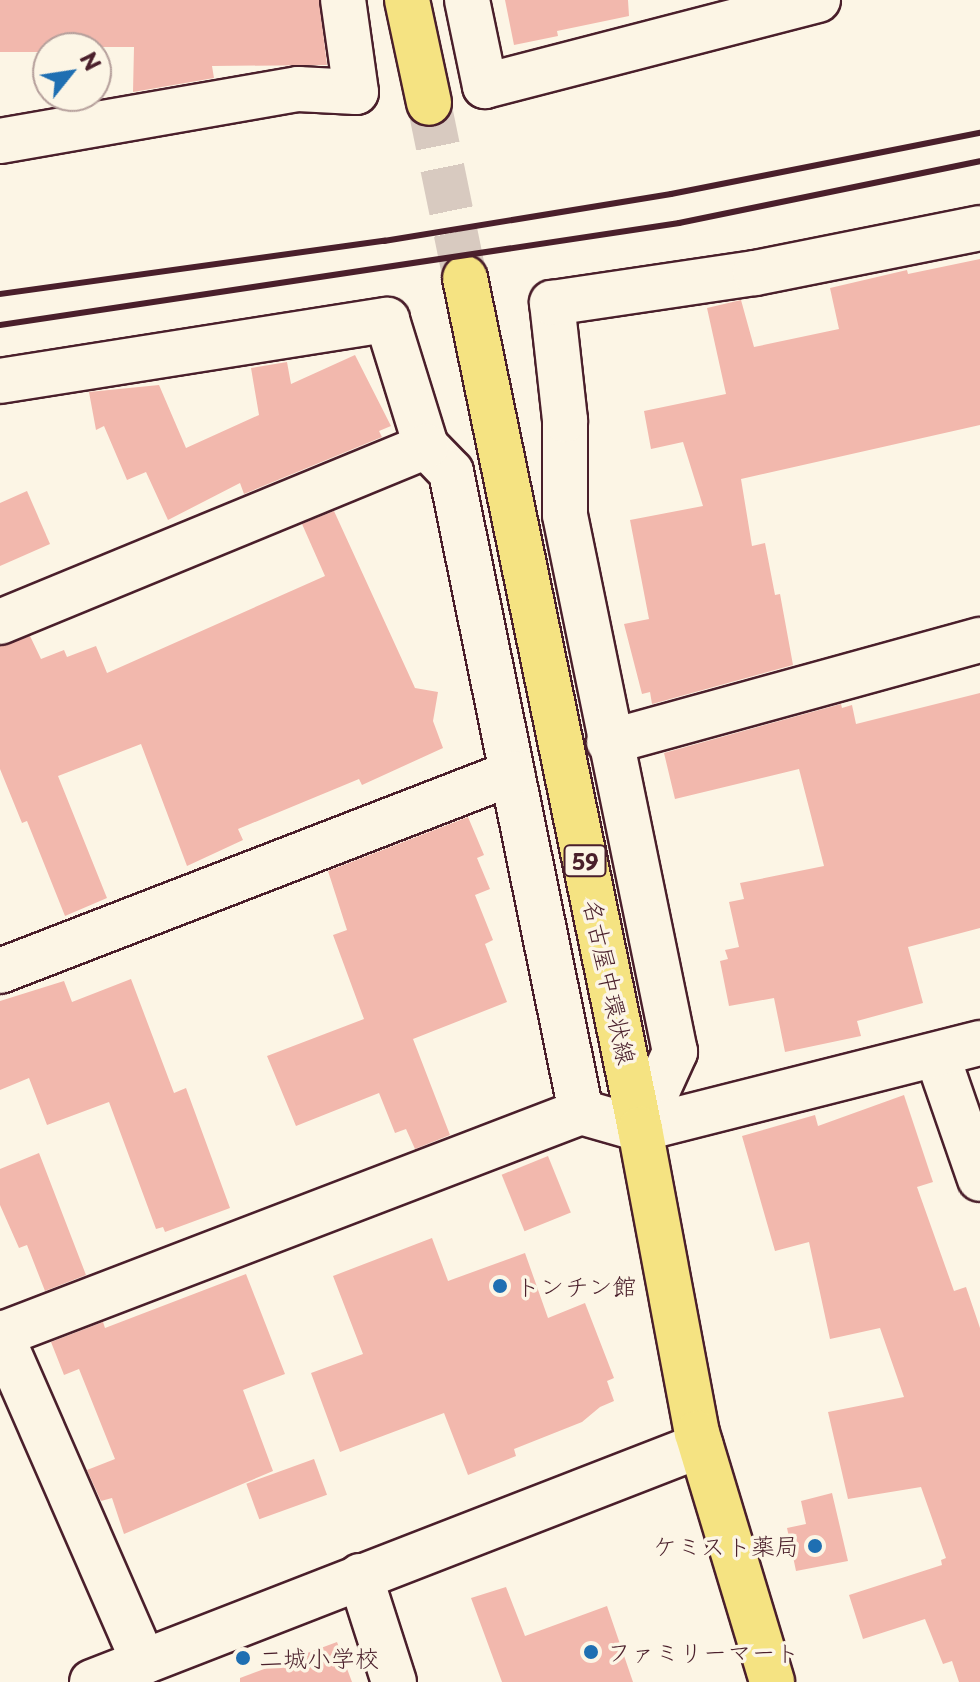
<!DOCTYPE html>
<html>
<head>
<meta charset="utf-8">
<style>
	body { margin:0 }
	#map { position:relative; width:980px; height:1682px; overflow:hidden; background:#fcf5e5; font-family:"Playpen Sans","Klee One",sans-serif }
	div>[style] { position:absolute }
	.building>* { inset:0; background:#f2b8ad; transform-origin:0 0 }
	.major-tunnel>* { height:44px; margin-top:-22px; transform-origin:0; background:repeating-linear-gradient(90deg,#d8cac0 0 44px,transparent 0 66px) }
	.roads { filter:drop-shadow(2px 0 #4a1f2b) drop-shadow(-2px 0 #4a1f2b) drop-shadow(0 2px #4a1f2b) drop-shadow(0 -2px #4a1f2b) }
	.minor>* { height:44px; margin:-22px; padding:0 22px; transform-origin:22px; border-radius:22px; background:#fcf5e5 }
	.major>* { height:44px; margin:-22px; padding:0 22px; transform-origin:22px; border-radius:22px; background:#f5e382 }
	.rail>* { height:6px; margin:-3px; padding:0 3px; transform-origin:3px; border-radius:3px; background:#4a1f2b }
	.dots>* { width:22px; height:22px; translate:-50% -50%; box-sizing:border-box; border:4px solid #fcf5e5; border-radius:50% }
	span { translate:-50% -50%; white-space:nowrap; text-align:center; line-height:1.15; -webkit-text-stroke:7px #fcf5e5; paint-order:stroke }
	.shield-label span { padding:2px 6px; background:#fcf5e5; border:2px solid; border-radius:6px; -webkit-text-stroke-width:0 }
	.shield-label { font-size:22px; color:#4a1f2b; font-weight:700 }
	.street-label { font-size:24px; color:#4a1f2b }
	.poi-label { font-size:24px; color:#4a1f2b }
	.left { translate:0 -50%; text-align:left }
	.right { translate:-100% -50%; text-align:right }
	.north { position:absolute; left:32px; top:32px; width:80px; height:80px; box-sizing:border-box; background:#fcf5e5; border:2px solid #b59f9b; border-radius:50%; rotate:60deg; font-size:22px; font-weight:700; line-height:32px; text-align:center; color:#4a1f2b }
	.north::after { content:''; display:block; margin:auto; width:28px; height:36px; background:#1f6fb2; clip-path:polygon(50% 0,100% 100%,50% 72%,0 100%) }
</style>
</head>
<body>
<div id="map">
	<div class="building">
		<div style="clip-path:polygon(0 0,319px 0,327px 65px,212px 66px,214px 78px,133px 92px,134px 47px,53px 47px,48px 52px,0 52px)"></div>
		<div style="clip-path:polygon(505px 0,628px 0,629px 16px,557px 31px,558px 36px,514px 45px)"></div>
		<div style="clip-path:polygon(980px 259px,980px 425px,741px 479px,752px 546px,765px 543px,775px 595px,780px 594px,793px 665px,652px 704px,650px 692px,642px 694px,624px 624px,649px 619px,630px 520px,703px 506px,683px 442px,651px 449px,644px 411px,726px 394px,707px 308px,741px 300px,754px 347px,839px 329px,830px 288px,907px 270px,908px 274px)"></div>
		<div style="clip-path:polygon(355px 355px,391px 426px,379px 431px,382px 437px,244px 494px,240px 483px,168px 520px,146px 472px,127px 480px,104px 426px,96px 430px,89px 392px,159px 385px,186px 448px,259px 415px,251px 368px,287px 362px,291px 384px)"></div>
		<div style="clip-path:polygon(27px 491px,50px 544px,0 566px,0 503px)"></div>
		<div style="clip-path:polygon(334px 511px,415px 688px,438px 692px,433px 721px,443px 748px,362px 785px,359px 779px,238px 829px,243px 840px,187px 866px,141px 744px,58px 776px,107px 898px,65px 916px,27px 821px,22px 823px,0 769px,0 646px,30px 636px,41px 659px,64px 650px,67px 657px,96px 646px,107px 673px,325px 576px,302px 524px)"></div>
		<div style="clip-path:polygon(980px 693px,980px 928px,908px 947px,923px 1003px,857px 1021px,861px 1036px,785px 1052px,774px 998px,729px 1006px,720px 961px,728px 959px,725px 950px,739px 947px,729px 902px,744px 899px,740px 883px,824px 866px,799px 769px,675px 799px,664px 753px,841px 704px,842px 708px,852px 705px,856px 724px)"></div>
		<div style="clip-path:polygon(468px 817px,484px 855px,477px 858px,490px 889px,475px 895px,493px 940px,485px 944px,507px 1002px,413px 1039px,450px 1135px,415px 1149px,406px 1129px,395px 1133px,379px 1093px,296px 1126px,267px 1056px,364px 1019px,333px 935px,347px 930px,328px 871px)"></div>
		<div style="clip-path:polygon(131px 979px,174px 1093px,186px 1088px,230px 1208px,165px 1232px,163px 1227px,156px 1229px,109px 1102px,47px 1125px,29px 1078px,0 1090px,0 1001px,64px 981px,72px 1002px)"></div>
		<div style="clip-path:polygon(904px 1095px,933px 1182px,917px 1187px,954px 1291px,966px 1287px,980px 1328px,980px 1682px,959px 1682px,952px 1661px,943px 1664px,925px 1619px,863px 1639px,849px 1595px,942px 1565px,941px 1560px,946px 1558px,921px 1487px,848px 1499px,828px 1412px,904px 1397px,880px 1328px,830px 1339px,809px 1242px,775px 1251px,742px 1136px,815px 1115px,818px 1126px)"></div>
		<div style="clip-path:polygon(39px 1153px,86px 1275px,45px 1291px,27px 1245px,19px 1248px,0 1205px,0 1169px)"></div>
		<div style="left:548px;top:1156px;width:61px;height:50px;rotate:68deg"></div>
		<div style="clip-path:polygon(432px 1238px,448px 1281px,525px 1253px,548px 1318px,585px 1303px,614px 1378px,607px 1381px,614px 1401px,600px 1407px,582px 1422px,514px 1449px,516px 1456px,468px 1475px,444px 1413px,340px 1452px,311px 1373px,363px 1354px,333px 1276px)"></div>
		<div style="clip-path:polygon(246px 1274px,285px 1374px,243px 1390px,273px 1471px,124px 1534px,112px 1498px,101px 1501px,87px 1470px,115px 1459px,79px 1369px,64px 1375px,51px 1342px,103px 1322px,105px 1328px)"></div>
		<div style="left:314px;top:1459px;width:38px;height:72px;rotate:70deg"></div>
		<div style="clip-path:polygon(832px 1493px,848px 1561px,796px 1571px,787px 1528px,806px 1524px,801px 1501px)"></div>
		<div style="clip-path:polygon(506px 1587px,525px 1636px,607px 1606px,633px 1682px,502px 1682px,471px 1598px)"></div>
		<div style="clip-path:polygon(337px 1642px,352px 1682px,240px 1682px,240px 1678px)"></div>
	</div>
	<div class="major-tunnel">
		<div style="left:429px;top:103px;width:179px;rotate:78.4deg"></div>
	</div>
	<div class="roads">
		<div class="minor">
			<div style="left:467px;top:0;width:88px;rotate:78.2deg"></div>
			<div style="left:485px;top:86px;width:344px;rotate:-14.5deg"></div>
			<div style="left:0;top:141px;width:303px;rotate:-9.9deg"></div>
			<div style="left:298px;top:89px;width:58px;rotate:3deg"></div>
			<div style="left:356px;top:92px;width:93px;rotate:-98deg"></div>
			<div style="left:0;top:381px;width:392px;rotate:-9deg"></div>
			<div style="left:387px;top:320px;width:132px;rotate:72.8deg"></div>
			<div style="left:426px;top:446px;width:36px;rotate:46deg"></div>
			<div style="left:451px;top:472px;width:653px;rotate:78.52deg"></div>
			<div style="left:0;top:622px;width:461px;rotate:-22.4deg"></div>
			<div style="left:609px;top:742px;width:385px;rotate:-15.4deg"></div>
			<div style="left:0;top:971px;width:549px;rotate:-21.14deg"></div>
			<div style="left:937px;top:1055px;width:131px;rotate:70.9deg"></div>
			<div style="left:640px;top:1129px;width:85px;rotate:-65.6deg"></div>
			<div style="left:675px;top:1052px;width:548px;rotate:-101.58deg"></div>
			<div style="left:565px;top:515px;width:95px;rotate:-90deg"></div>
			<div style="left:565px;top:420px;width:118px;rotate:-96.3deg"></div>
			<div style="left:552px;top:303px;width:205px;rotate:-8.4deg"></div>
			<div style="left:755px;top:273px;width:229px;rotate:-11.3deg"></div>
			<div style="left:0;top:1333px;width:359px;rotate:66.4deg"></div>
			<div style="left:0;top:1335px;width:622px;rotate:-21deg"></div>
			<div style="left:581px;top:1112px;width:61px;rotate:16.1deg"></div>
			<div style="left:640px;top:1129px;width:351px;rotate:-14.2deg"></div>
			<div style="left:360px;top:1576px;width:111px;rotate:72.2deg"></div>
			<div style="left:92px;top:1682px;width:653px;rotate:-21.26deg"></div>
		</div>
		<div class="major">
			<div style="left:407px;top:0;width:105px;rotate:77.9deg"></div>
			<div style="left:465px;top:278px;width:869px;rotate:78.38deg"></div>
			<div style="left:640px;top:1129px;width:309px;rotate:79.4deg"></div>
			<div style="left:697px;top:1433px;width:260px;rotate:73.2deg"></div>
		</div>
	</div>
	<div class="rail">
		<div style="left:0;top:294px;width:388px;rotate:-7.9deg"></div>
		<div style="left:384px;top:241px;width:291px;rotate:-9.3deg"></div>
		<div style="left:671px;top:194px;width:315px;rotate:-11.2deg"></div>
		<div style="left:0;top:325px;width:687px;rotate:-8.54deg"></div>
		<div style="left:679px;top:223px;width:307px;rotate:-11.6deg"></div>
	</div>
	<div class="dots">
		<div style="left:500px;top:1286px;background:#1f6fb2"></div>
		<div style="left:815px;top:1546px;background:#1f6fb2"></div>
		<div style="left:591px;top:1652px;background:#1f6fb2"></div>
		<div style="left:243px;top:1658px;background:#1f6fb2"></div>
	</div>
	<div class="shield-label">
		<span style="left:585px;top:861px">59</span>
	</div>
	<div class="street-label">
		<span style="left:610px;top:982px;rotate:78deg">名古屋中環状線</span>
	</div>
	<div class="poi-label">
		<span class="left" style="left:516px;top:1286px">トンチン館</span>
		<span class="right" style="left:799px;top:1546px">ケミスト薬局</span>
		<span class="left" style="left:607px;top:1652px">ファミリーマート</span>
		<span class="left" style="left:259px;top:1658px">二城小学校</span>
	</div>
	<div class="north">N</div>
</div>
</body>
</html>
